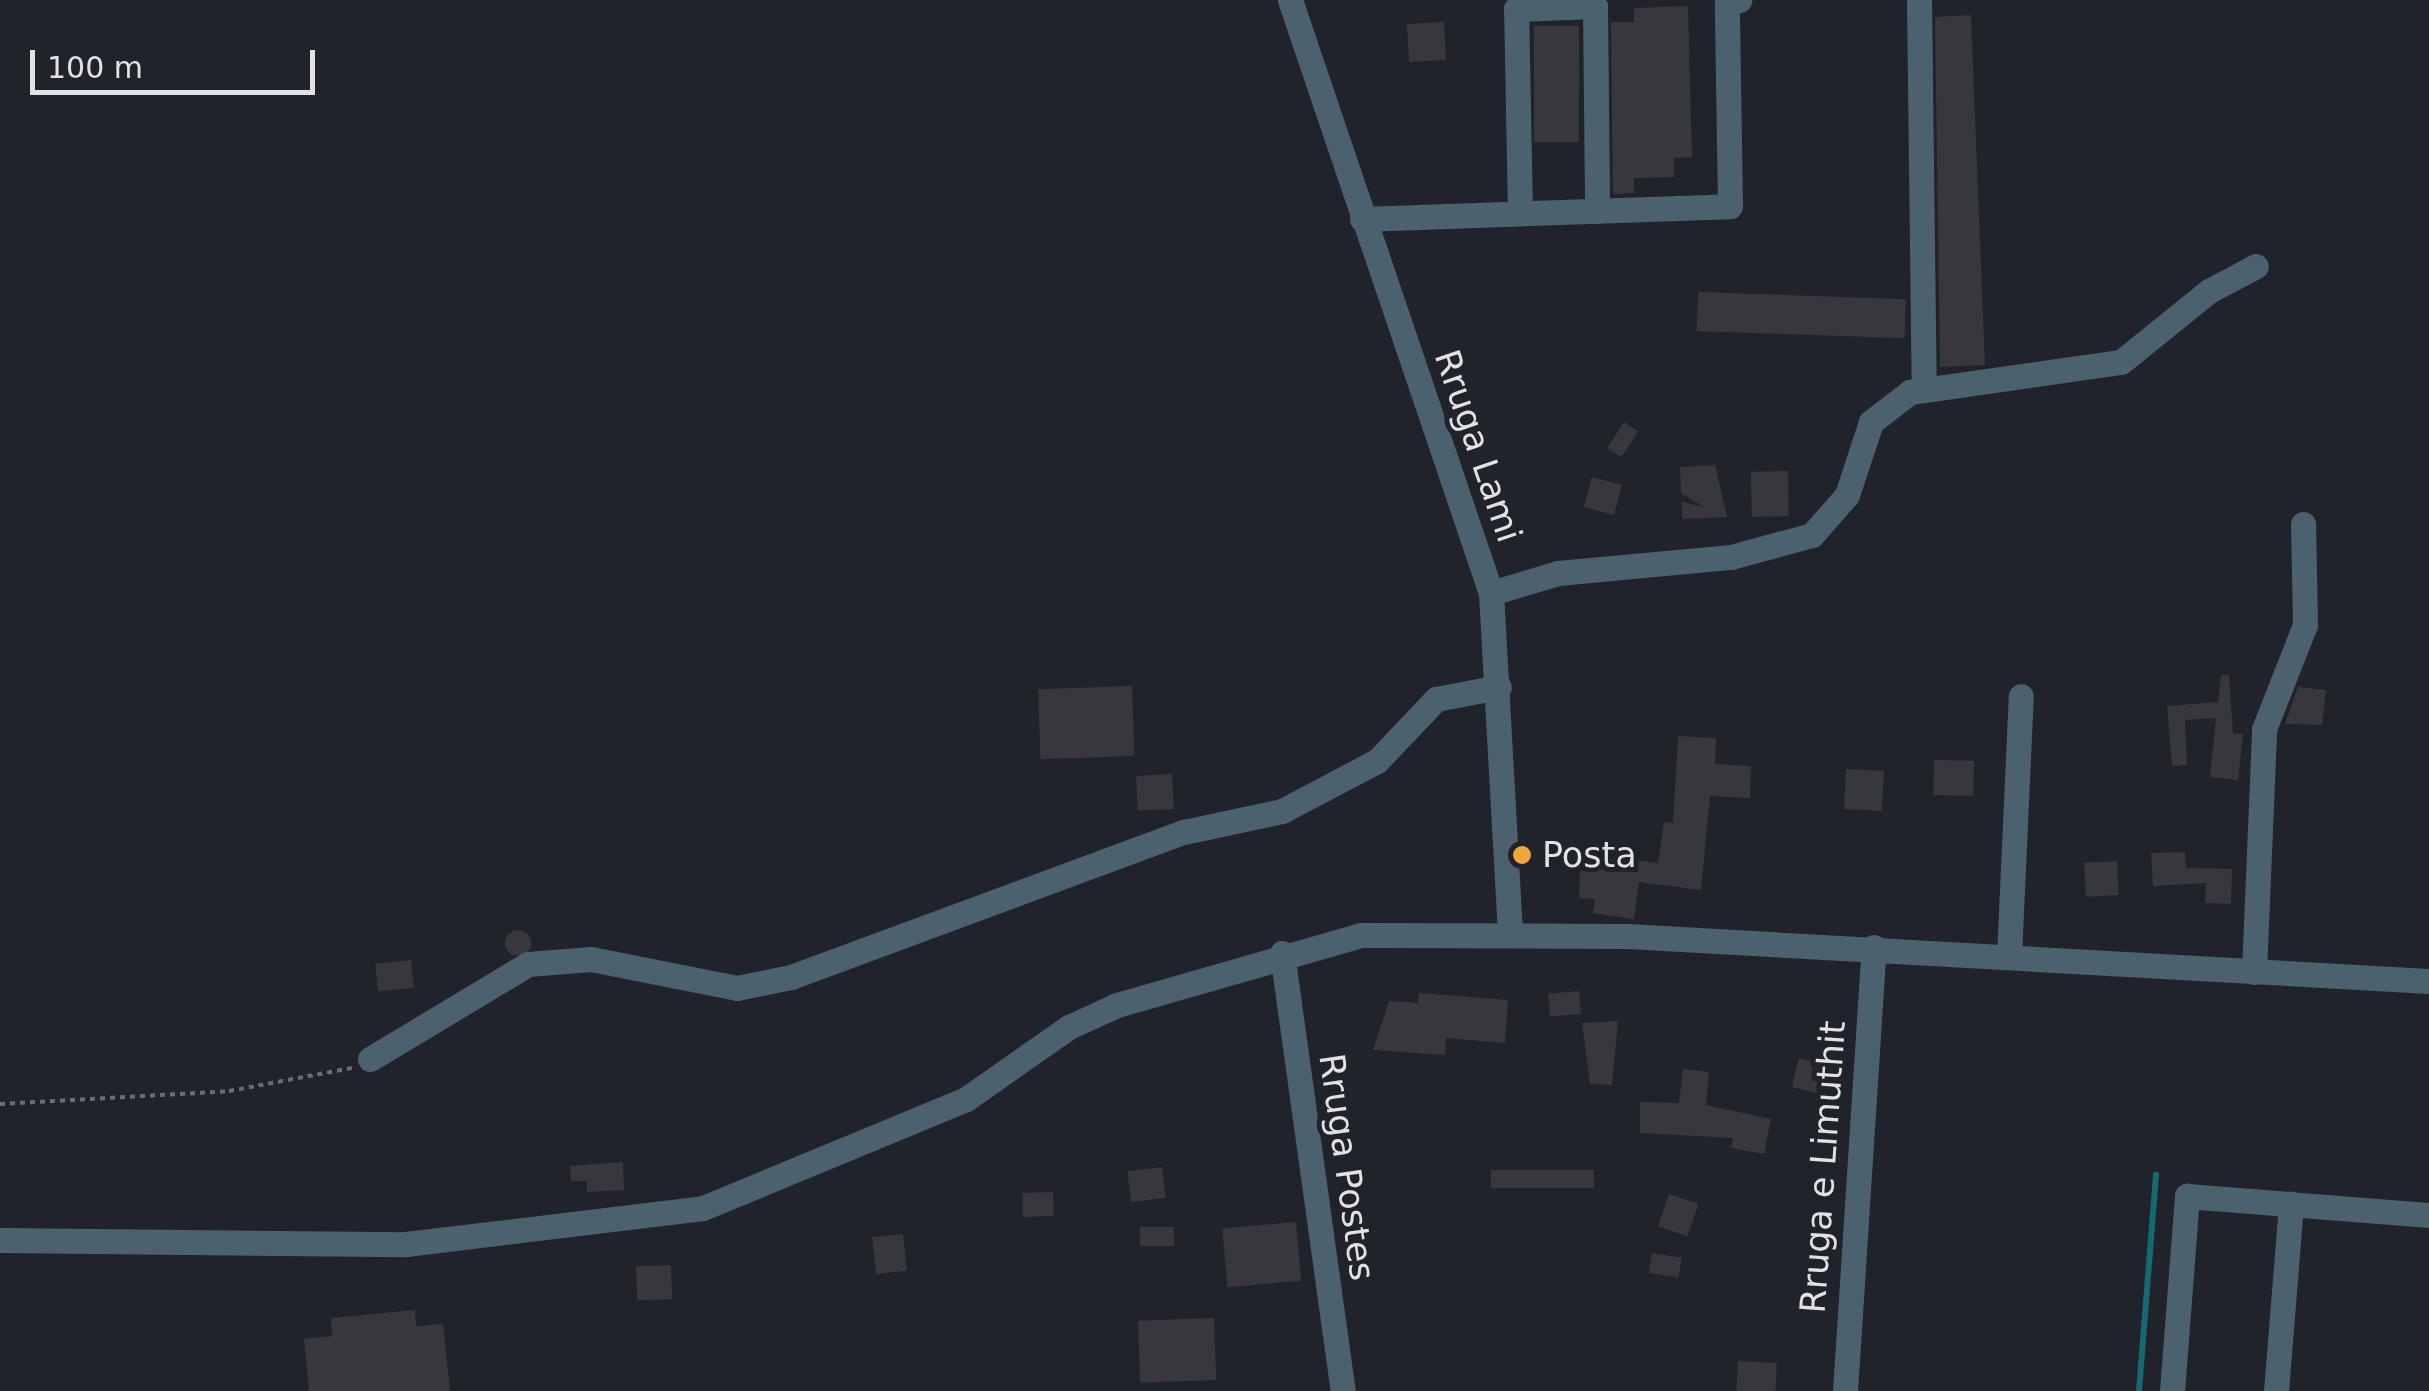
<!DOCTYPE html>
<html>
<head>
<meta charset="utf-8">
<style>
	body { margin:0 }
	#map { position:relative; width:2429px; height:1391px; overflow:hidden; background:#21232a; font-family:"DejaVu Sans",sans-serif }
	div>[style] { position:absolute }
	.stream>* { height:6px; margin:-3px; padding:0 3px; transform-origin:3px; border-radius:3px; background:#17686f }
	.building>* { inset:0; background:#39373e; transform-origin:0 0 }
	.round { border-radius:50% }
	.path>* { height:4px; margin-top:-2px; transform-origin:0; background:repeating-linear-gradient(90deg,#6c6d74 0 5px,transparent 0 10px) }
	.minor>* { height:25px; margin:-12.5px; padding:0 12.5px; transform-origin:12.5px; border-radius:12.5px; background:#4c616e }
	.dots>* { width:28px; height:28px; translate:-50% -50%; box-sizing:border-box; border:5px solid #21232a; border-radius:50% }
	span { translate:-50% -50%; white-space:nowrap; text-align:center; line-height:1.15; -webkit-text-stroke:10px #21232a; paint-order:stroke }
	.street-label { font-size:35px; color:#e1e2e7 }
	.poi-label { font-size:35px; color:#e1e2e7 }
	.left { translate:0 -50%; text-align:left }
	.scale { position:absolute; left:30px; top:50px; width:285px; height:45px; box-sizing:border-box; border:5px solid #e1e2e7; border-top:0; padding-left:12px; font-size:30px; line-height:35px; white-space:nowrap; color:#e1e2e7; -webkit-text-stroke:8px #21232a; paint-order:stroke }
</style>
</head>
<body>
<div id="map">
	<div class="stream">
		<div style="left:2139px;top:1391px;width:217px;rotate:-85.5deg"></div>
	</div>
	<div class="building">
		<div style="clip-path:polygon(1688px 6px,1692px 157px,1674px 158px,1674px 177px,1634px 178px,1634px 193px,1613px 194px,1611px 22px,1634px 22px,1634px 8px)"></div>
		<div style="clip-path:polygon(1971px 15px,1985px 365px,1940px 367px,1935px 17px)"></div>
		<div style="left:1444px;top:22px;width:38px;height:37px;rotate:87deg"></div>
		<div style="left:1579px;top:26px;width:116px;height:45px;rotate:90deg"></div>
		<div style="left:1698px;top:292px;width:208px;height:39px;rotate:2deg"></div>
		<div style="left:1624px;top:422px;width:17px;height:31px;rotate:33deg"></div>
		<div style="clip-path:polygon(1715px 465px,1727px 517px,1682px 519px,1682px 502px,1704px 507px,1681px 493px,1680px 467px)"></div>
		<div style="left:1788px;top:471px;width:45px;height:37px;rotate:89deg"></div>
		<div style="left:1592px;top:477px;width:31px;height:31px;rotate:15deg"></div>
		<div style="clip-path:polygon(2221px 675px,2229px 675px,2233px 733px,2243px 734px,2238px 780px,2210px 777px,2216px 718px,2185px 720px,2187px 765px,2172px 766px,2167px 706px,2218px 702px)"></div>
		<div style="left:1132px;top:686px;width:70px;height:94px;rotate:88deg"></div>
		<div style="clip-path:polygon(2298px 687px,2326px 690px,2322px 725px,2285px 724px)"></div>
		<div style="clip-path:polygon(1678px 736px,1716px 738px,1715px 764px,1751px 766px,1750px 798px,1710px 796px,1701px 890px,1639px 882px,1634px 919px,1593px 913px,1595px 899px,1579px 898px,1580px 870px,1599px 871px,1601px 856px,1658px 863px,1664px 822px,1673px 823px)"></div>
		<div style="left:1934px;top:760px;width:40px;height:35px;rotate:1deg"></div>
		<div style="left:1846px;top:769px;width:38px;height:40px;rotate:3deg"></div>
		<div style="left:1172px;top:774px;width:35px;height:36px;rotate:87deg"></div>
		<div style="clip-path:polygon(2185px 852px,2186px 868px,2232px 869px,2231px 904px,2205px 903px,2206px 883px,2153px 886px,2151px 853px)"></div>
		<div style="left:2117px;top:861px;width:34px;height:33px;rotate:87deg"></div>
		<div class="round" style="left:505px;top:930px;width:26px;height:26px"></div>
		<div style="left:411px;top:960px;width:28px;height:36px;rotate:84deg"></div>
		<div style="left:1579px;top:991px;width:23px;height:31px;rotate:85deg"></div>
		<div style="clip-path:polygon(1419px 993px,1508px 1000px,1505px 1043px,1446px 1038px,1445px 1055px,1373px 1050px,1389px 1001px,1418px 1003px)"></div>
		<div style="clip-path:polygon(1618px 1021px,1612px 1085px,1590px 1084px,1582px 1023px)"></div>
		<div style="left:1799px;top:1058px;width:36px;height:30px;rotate:14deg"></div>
		<div style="clip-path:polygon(1683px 1069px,1709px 1072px,1706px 1105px,1771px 1119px,1764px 1154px,1731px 1148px,1733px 1138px,1640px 1133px,1640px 1102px,1679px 1103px)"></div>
		<div style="clip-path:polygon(623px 1162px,624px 1190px,587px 1192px,587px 1181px,571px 1181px,570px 1166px)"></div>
		<div style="left:1162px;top:1167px;width:31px;height:35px;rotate:83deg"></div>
		<div style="left:1594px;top:1170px;width:18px;height:103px;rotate:90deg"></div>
		<div style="left:1053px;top:1192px;width:24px;height:31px;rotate:88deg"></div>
		<div style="left:1669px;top:1194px;width:31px;height:34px;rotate:19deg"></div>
		<div style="left:1296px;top:1222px;width:59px;height:74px;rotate:85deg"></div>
		<div style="left:1174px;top:1227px;width:19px;height:34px;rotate:90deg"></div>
		<div style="left:903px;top:1234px;width:37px;height:31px;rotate:84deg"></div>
		<div style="left:1652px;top:1253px;width:30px;height:20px;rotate:9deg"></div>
		<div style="left:671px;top:1265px;width:34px;height:35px;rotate:88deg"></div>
		<div style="clip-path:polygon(415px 1310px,416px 1326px,443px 1324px,450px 1391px,309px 1391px,304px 1339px,332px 1336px,331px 1318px)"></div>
		<div style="left:1214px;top:1318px;width:62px;height:76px;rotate:88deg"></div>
		<div style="left:1738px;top:1361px;width:39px;height:30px;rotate:3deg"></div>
	</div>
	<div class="path">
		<div style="left:0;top:1104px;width:229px;rotate:-3.2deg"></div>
		<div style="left:229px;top:1091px;width:125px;rotate:-10.6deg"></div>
	</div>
	<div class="minor">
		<div style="left:1290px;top:0;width:626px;rotate:71.28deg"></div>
		<div style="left:1491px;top:593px;width:340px;rotate:86.8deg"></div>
		<div style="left:1919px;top:0;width:388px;rotate:89.3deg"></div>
		<div style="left:1520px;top:213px;width:204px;rotate:-91.1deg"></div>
		<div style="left:1516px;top:9px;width:79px;rotate:-2.2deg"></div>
		<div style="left:1595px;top:6px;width:205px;rotate:89.4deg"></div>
		<div style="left:1362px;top:219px;width:368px;rotate:-2deg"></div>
		<div style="left:1730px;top:206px;width:202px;rotate:-90.9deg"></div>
		<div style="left:1727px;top:4px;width:13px;rotate:-18deg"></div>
		<div style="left:1491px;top:593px;width:70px;rotate:-16.6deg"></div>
		<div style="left:1558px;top:573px;width:174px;rotate:-5.3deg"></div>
		<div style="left:1731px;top:557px;width:84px;rotate:-15.2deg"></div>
		<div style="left:1812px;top:535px;width:53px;rotate:-48.8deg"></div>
		<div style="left:1847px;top:495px;width:77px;rotate:-71.8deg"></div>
		<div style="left:1871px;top:422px;width:49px;rotate:-37.6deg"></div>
		<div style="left:1910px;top:392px;width:213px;rotate:-8.1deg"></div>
		<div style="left:2121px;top:362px;width:113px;rotate:-38.9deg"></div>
		<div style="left:2209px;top:291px;width:53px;rotate:-28deg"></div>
		<div style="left:1282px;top:953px;width:442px;rotate:82.1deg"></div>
		<div style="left:2009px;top:956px;width:260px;rotate:-87.4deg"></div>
		<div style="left:2254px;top:972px;width:243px;rotate:-87.6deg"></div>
		<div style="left:2264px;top:729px;width:112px;rotate:-68.5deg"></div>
		<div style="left:2305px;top:625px;width:101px;rotate:-91.1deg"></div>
		<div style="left:370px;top:1059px;width:184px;rotate:-31deg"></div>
		<div style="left:528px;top:964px;width:63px;rotate:-4.5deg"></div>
		<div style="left:591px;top:959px;width:149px;rotate:11.2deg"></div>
		<div style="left:737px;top:988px;width:55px;rotate:-11.5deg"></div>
		<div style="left:791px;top:977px;width:419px;rotate:-20.3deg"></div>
		<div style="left:1184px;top:832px;width:100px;rotate:-12.1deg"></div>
		<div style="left:1282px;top:811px;width:107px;rotate:-27.8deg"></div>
		<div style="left:1377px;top:761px;width:86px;rotate:-46.4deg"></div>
		<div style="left:1436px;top:699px;width:64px;rotate:-10.8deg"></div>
		<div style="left:0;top:1240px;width:406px;rotate:0.6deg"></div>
		<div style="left:406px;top:1244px;width:299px;rotate:-6.9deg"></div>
		<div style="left:703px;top:1208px;width:285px;rotate:-22.5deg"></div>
		<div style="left:966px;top:1099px;width:126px;rotate:-35deg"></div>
		<div style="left:1069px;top:1027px;width:53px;rotate:-24.6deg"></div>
		<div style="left:1117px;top:1005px;width:254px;rotate:-16deg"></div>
		<div style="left:1361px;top:935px;width:267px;rotate:0.2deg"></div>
		<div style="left:1628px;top:936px;width:802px;rotate:3.22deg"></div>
		<div style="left:1845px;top:1391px;width:445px;rotate:-86.3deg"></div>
		<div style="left:2172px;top:1391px;width:196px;rotate:-85.6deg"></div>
		<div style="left:2187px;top:1196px;width:243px;rotate:4.5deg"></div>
		<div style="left:2276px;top:1391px;width:188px;rotate:-85.4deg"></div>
	</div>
	<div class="dots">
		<div style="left:1522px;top:855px;background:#efa73d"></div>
	</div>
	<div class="street-label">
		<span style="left:1478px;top:446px;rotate:71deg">Rruga Lami</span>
		<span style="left:1347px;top:1167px;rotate:82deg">Rruga Postes</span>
		<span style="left:1823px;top:1167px;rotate:-86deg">Rruga e Limuthit</span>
	</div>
	<div class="poi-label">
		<span class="left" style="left:1542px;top:855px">Posta</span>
	</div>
	<div class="scale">100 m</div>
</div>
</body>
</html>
